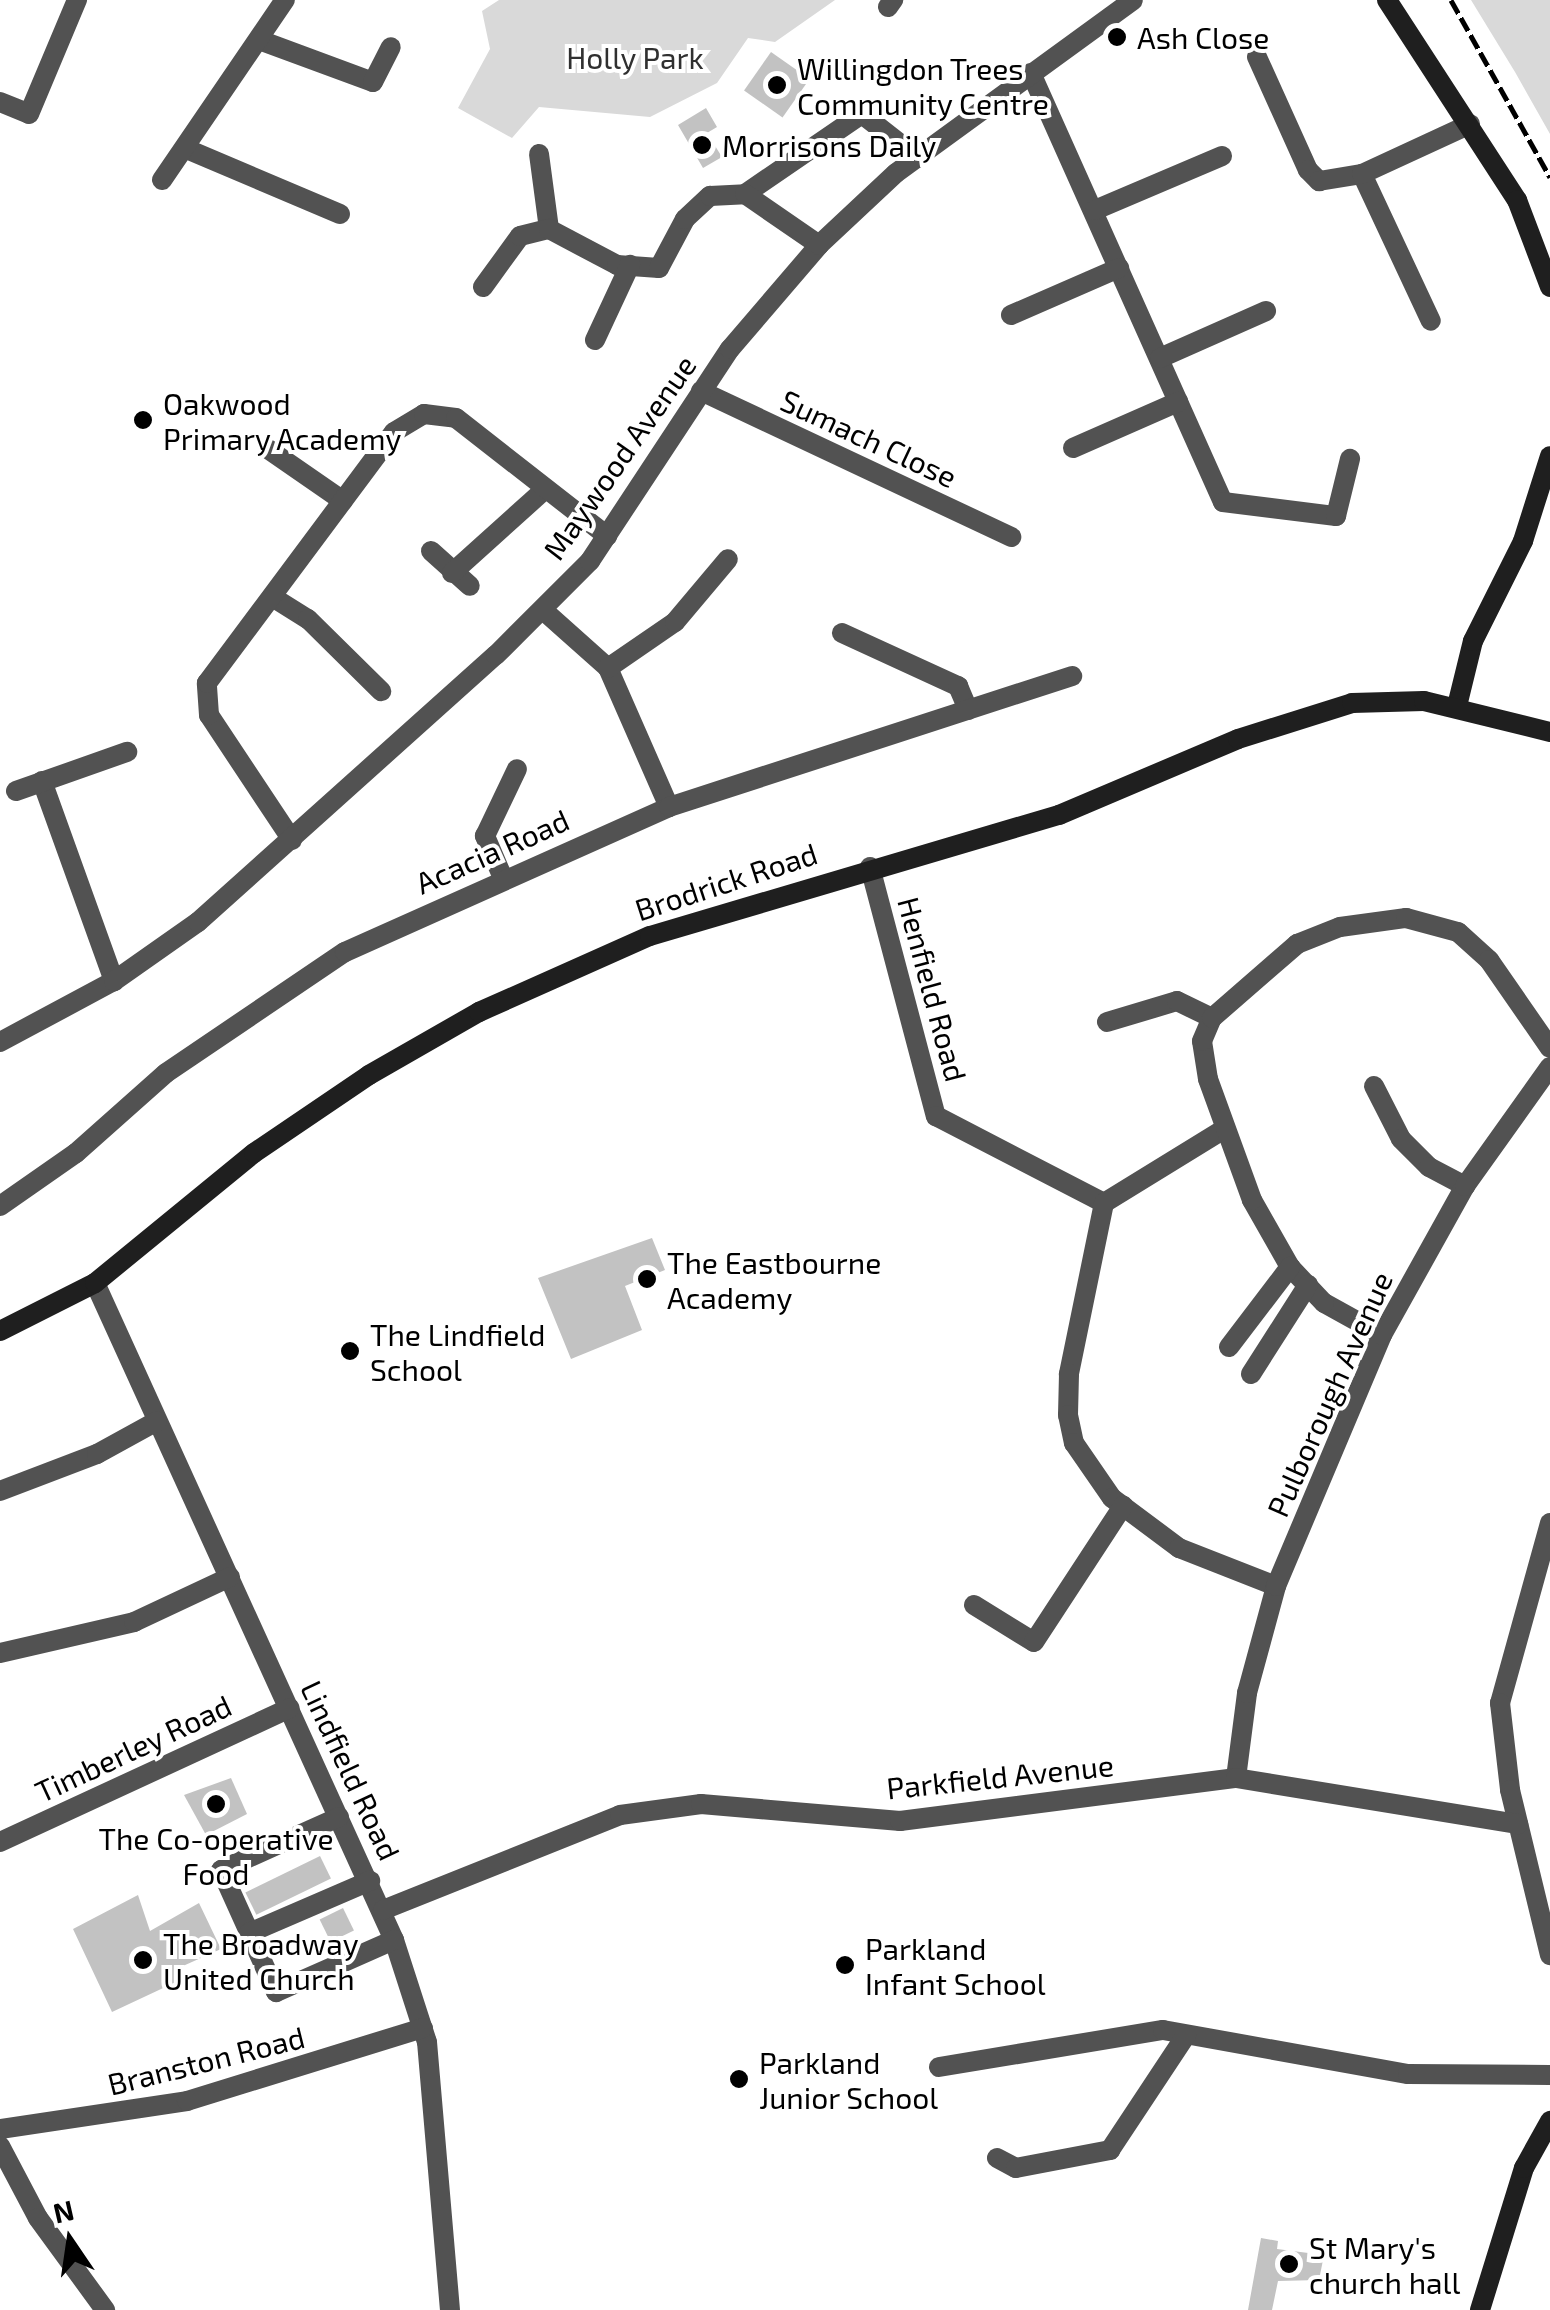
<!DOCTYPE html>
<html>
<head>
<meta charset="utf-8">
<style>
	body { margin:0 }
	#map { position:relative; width:1550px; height:2310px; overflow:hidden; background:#fff; font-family:"Exo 2",sans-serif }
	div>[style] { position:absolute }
	.green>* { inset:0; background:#d9d9d9 }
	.building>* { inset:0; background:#c2c2c2; transform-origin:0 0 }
	.street>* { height:20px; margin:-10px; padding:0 10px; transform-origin:10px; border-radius:10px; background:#525252 }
	.secondary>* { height:20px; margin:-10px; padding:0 10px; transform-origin:10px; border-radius:10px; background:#1f1f1f }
	.rail>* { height:5px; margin-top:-2.5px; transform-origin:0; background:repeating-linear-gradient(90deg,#000 0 15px,transparent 0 20px) }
	.dots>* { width:28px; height:28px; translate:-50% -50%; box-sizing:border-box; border:5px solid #fff; border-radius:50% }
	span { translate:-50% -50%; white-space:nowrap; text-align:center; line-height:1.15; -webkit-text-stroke:8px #fff; paint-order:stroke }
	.poi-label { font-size:30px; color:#000 }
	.left { translate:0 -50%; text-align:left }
	.park-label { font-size:30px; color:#303030 }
	.street-label { font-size:30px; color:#000 }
	.north { position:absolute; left:20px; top:2190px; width:100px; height:100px; -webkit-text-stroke:8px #fff; paint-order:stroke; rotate:347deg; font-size:28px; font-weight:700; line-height:40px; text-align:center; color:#000 }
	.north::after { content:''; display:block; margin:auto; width:35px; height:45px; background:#000; clip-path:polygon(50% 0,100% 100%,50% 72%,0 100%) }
</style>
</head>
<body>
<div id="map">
	<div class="green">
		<div style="clip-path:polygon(499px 0,835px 0,775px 42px,748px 38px,717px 83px,650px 117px,539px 107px,512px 138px,458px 108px,490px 49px,482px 11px)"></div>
		<div style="clip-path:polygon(1471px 0,1550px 0,1550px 134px,1515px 72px)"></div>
	</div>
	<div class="building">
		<div style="left:771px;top:52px;width:47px;height:47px;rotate:35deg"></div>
		<div style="clip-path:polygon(706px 108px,717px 127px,707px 133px,722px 157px,703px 168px,678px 125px)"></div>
		<div style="clip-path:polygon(652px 1238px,665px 1270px,625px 1286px,642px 1330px,571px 1359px,538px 1278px)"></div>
		<div style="clip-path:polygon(231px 1778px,247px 1814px,206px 1835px,184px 1795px)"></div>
		<div style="left:320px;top:1856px;width:25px;height:83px;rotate:64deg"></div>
		<div style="clip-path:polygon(138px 1895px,150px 1931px,199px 1903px,221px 1949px,174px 1970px,176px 1982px,112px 2012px,73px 1929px)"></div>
		<div style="left:343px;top:1908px;width:25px;height:26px;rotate:64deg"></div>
		<div style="clip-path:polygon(1261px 2238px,1278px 2241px,1277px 2249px,1324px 2255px,1319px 2280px,1278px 2281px,1272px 2310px,1248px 2310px)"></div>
	</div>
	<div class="street">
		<div style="left:888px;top:7px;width:9px;rotate:-54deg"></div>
		<div style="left:262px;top:41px;width:118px;rotate:20.3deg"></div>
		<div style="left:373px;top:82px;width:39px;rotate:-63deg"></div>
		<div style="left:1257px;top:57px;width:124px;rotate:65.7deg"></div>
		<div style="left:1308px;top:170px;width:16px;rotate:45deg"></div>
		<div style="left:1319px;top:181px;width:44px;rotate:-9.2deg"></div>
		<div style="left:1362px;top:174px;width:162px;rotate:64.9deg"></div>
		<div style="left:1031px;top:73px;width:470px;rotate:65.9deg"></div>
		<div style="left:1223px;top:502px;width:114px;rotate:7.1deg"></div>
		<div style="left:1336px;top:516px;width:59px;rotate:-76.2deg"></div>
		<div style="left:0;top:102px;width:31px;rotate:22deg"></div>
		<div style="left:29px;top:114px;width:124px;rotate:-67.2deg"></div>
		<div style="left:189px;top:150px;width:164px;rotate:23deg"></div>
		<div style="left:539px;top:154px;width:76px;rotate:82.4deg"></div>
		<div style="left:1362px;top:174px;width:119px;rotate:-24.8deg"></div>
		<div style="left:162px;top:180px;width:218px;rotate:-55.7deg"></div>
		<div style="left:745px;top:194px;width:142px;rotate:-34.4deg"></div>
		<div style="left:862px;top:114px;width:70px;rotate:38deg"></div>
		<div style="left:1095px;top:210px;width:138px;rotate:-23deg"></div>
		<div style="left:483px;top:287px;width:63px;rotate:-54deg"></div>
		<div style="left:520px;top:236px;width:30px;rotate:-14deg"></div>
		<div style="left:549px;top:229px;width:77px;rotate:27.9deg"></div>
		<div style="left:617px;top:265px;width:42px;rotate:4.1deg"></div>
		<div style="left:659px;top:268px;width:55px;rotate:-62deg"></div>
		<div style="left:685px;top:219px;width:34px;rotate:-43deg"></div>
		<div style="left:710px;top:196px;width:35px;rotate:-3deg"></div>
		<div style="left:745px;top:194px;width:90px;rotate:34.6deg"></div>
		<div style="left:1011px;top:315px;width:118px;rotate:-23.5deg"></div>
		<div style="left:595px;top:340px;width:83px;rotate:-65deg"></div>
		<div style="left:1160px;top:358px;width:116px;rotate:-23.9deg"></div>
		<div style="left:701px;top:391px;width:343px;rotate:25.2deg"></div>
		<div style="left:1073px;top:448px;width:115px;rotate:-23.7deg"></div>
		<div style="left:268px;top:449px;width:91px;rotate:34.7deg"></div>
		<div style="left:431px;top:551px;width:52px;rotate:41.9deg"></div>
		<div style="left:452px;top:573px;width:122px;rotate:-42deg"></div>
		<div style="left:274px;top:598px;width:40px;rotate:32deg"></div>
		<div style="left:308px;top:619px;width:103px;rotate:44.6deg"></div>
		<div style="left:543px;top:610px;width:87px;rotate:41.7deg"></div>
		<div style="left:608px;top:668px;width:152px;rotate:66.3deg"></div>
		<div style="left:842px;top:633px;width:128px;rotate:24.6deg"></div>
		<div style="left:958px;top:686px;width:26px;rotate:67deg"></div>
		<div style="left:608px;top:668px;width:81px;rotate:-34.5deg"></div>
		<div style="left:675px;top:622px;width:82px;rotate:-49.9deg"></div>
		<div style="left:42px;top:781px;width:213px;rotate:70.2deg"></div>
		<div style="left:16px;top:791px;width:118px;rotate:-19.4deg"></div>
		<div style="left:292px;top:840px;width:150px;rotate:-123.6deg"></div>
		<div style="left:209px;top:715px;width:32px;rotate:-94deg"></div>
		<div style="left:207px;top:683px;width:313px;rotate:-53.3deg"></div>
		<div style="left:394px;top:432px;width:35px;rotate:-31deg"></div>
		<div style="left:424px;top:414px;width:32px;rotate:7deg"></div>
		<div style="left:456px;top:418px;width:192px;rotate:38deg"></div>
		<div style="left:870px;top:867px;width:258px;rotate:75.2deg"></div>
		<div style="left:936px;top:1116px;width:189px;rotate:27.4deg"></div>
		<div style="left:503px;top:878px;width:46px;rotate:-113.2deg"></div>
		<div style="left:485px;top:836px;width:74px;rotate:-64.5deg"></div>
		<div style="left:1107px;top:1022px;width:73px;rotate:-16.7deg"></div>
		<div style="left:1177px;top:1001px;width:39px;rotate:26deg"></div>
		<div style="left:0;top:1042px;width:129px;rotate:-28.2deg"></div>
		<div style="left:114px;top:981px;width:103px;rotate:-35.1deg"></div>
		<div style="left:198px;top:922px;width:400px;rotate:-41.9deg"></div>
		<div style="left:496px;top:655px;width:133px;rotate:-45deg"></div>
		<div style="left:590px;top:561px;width:254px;rotate:-56.6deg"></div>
		<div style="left:730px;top:349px;width:137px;rotate:-49.4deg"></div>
		<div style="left:819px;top:245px;width:105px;rotate:-43.1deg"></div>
		<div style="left:896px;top:173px;width:293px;rotate:-36.1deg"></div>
		<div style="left:1374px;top:1086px;width:59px;rotate:63deg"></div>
		<div style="left:1401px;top:1139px;width:40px;rotate:45deg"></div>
		<div style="left:1429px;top:1167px;width:41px;rotate:27.8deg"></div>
		<div style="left:1221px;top:1131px;width:137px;rotate:148.4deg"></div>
		<div style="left:1104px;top:1203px;width:175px;rotate:101.6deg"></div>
		<div style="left:1069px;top:1374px;width:41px;rotate:91.4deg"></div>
		<div style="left:1068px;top:1415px;width:29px;rotate:78deg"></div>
		<div style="left:1074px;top:1443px;width:67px;rotate:55.4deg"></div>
		<div style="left:1112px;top:1498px;width:84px;rotate:36.7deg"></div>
		<div style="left:1179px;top:1548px;width:104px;rotate:21.4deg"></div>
		<div style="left:0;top:1206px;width:93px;rotate:-34.9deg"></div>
		<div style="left:76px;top:1153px;width:120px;rotate:-41.6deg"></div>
		<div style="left:166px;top:1073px;width:216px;rotate:-34.1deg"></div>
		<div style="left:345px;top:952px;width:355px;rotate:-24.1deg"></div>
		<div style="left:669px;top:807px;width:424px;rotate:-18deg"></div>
		<div style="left:95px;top:1283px;width:722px;rotate:65.53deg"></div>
		<div style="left:394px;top:1940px;width:107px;rotate:72.1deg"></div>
		<div style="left:427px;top:2042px;width:269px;rotate:85.1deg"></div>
		<div style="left:1382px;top:1335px;width:66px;rotate:-151.1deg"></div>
		<div style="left:1324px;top:1303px;width:50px;rotate:-133.4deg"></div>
		<div style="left:1290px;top:1267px;width:77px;rotate:-119.6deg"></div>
		<div style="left:1252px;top:1200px;width:129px;rotate:-110deg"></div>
		<div style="left:1208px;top:1079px;width:38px;rotate:-99deg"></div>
		<div style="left:1202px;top:1041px;width:25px;rotate:-67deg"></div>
		<div style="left:1212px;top:1018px;width:113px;rotate:-41deg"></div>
		<div style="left:1297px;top:944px;width:46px;rotate:-21.6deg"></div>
		<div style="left:1340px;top:927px;width:67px;rotate:-7.8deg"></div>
		<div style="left:1406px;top:918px;width:54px;rotate:15.1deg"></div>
		<div style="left:1458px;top:932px;width:42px;rotate:42.1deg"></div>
		<div style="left:1489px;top:960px;width:107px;rotate:55.3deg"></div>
		<div style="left:1229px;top:1347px;width:101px;rotate:-52.7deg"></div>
		<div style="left:1251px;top:1374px;width:106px;rotate:-57.4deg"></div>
		<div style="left:0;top:1491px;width:104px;rotate:-20.9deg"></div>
		<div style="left:97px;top:1454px;width:68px;rotate:-28.8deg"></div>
		<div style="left:1550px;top:1523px;width:187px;rotate:105.5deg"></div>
		<div style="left:1500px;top:1703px;width:88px;rotate:83.4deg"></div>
		<div style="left:1510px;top:1790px;width:170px;rotate:76.4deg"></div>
		<div style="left:974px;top:1605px;width:70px;rotate:31.7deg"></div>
		<div style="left:1034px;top:1642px;width:163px;rotate:-56.8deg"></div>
		<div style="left:0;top:1653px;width:138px;rotate:-13deg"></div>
		<div style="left:134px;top:1622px;width:106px;rotate:-25.1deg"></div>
		<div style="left:1236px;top:1778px;width:86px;rotate:-82.6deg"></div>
		<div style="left:1247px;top:1693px;width:111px;rotate:-74.8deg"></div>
		<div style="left:1276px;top:1586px;width:272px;rotate:-67.1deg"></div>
		<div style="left:1382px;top:1335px;width:171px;rotate:-60.9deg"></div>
		<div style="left:1465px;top:1186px;width:146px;rotate:-54.5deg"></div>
		<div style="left:339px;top:1817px;width:129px;rotate:155.8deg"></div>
		<div style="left:221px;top:1870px;width:134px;rotate:65.7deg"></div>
		<div style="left:276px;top:1992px;width:129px;rotate:-23.8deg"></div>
		<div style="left:0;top:1842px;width:319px;rotate:-24.8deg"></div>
		<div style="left:383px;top:1910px;width:255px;rotate:-21.8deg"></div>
		<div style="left:620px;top:1815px;width:82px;rotate:-7.7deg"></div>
		<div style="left:701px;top:1804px;width:200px;rotate:4.9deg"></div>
		<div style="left:900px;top:1821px;width:339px;rotate:-7.3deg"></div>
		<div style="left:1236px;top:1778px;width:286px;rotate:9.3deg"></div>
		<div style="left:249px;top:1933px;width:132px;rotate:-23.3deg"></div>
		<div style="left:939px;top:2067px;width:227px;rotate:-9.4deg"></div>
		<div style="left:1163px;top:2030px;width:249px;rotate:10.2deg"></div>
		<div style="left:1408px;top:2074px;width:142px;rotate:0.4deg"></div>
		<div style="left:0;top:2129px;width:189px;rotate:-8.5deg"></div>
		<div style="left:187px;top:2101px;width:247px;rotate:-17.2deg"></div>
		<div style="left:0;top:2146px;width:81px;rotate:62.2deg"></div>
		<div style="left:38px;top:2218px;width:114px;rotate:53.9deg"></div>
		<div style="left:997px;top:2158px;width:21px;rotate:28deg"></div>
		<div style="left:1016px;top:2168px;width:96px;rotate:-10.8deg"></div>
		<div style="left:1110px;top:2150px;width:138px;rotate:-56.5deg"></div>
	</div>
	<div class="secondary">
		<div style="left:1387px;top:0;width:239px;rotate:57deg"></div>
		<div style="left:1517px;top:200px;width:93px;rotate:69.2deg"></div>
		<div style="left:1457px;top:706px;width:67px;rotate:-76.2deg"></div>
		<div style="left:1473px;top:641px;width:112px;rotate:-63.4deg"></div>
		<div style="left:1523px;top:541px;width:89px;rotate:-72.4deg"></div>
		<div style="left:0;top:1331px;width:106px;rotate:-26.8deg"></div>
		<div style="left:95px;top:1283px;width:205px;rotate:-39.3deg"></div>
		<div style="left:254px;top:1153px;width:139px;rotate:-34.1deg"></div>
		<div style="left:369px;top:1075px;width:127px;rotate:-29.8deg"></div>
		<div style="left:479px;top:1012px;width:187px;rotate:-24deg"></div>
		<div style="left:650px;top:936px;width:427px;rotate:-16.5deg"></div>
		<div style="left:1059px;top:815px;width:194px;rotate:-23deg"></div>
		<div style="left:1238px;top:739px;width:120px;rotate:-17.5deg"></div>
		<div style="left:1352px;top:703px;width:72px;rotate:-1.6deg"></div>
		<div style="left:1424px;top:701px;width:130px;rotate:13.8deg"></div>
		<div style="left:1480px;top:2310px;width:149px;rotate:-72.8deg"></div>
		<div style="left:1524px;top:2168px;width:54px;rotate:-61deg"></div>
	</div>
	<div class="rail">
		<div style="left:1451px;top:0;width:203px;rotate:60.8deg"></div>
	</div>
	<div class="dots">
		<div style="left:1117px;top:37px;background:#000"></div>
		<div style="left:777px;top:85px;background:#000"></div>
		<div style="left:702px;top:145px;background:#000"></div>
		<div style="left:143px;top:420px;background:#000"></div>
		<div style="left:647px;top:1279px;background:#000"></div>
		<div style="left:350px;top:1351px;background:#000"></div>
		<div style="left:216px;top:1804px;background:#000"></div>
		<div style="left:143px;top:1960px;background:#000"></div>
		<div style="left:845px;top:1965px;background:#000"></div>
		<div style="left:739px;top:2079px;background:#000"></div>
		<div style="left:1289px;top:2264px;background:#000"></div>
	</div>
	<div class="poi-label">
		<span class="left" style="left:1137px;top:37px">Ash Close</span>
		<span class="left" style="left:797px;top:85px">Willingdon Trees<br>Community Centre</span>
		<span class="left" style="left:722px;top:145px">Morrisons Daily</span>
		<span class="left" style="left:163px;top:420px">Oakwood<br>Primary Academy</span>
		<span class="left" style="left:667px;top:1279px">The Eastbourne<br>Academy</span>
		<span class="left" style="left:370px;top:1351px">The Lindfield<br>School</span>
		<span style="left:216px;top:1855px">The Co-operative<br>Food</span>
		<span class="left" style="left:163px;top:1960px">The Broadway<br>United Church</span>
		<span class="left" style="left:865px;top:1965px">Parkland<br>Infant School</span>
		<span class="left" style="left:759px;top:2079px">Parkland<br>Junior School</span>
		<span class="left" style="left:1309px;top:2264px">St Mary's<br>church hall</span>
	</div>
	<div class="park-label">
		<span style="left:635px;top:57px">Holly Park</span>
	</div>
	<div class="street-label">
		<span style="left:869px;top:438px;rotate:25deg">Sumach Close</span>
		<span style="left:619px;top:457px;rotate:-55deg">Maywood Avenue</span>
		<span style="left:492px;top:851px;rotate:-24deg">Acacia Road</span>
		<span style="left:726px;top:881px;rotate:-18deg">Brodrick Road</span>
		<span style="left:933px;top:989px;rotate:75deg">Henfield Road</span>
		<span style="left:1329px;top:1394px;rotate:-66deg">Pulborough Avenue</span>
		<span style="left:133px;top:1748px;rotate:-25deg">Timberley Road</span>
		<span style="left:351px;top:1770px;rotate:65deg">Lindfield Road</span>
		<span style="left:1000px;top:1776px;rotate:-6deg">Parkfield Avenue</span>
		<span style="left:206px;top:2060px;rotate:-14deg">Branston Road</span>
	</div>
	<div class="north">N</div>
</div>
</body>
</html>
